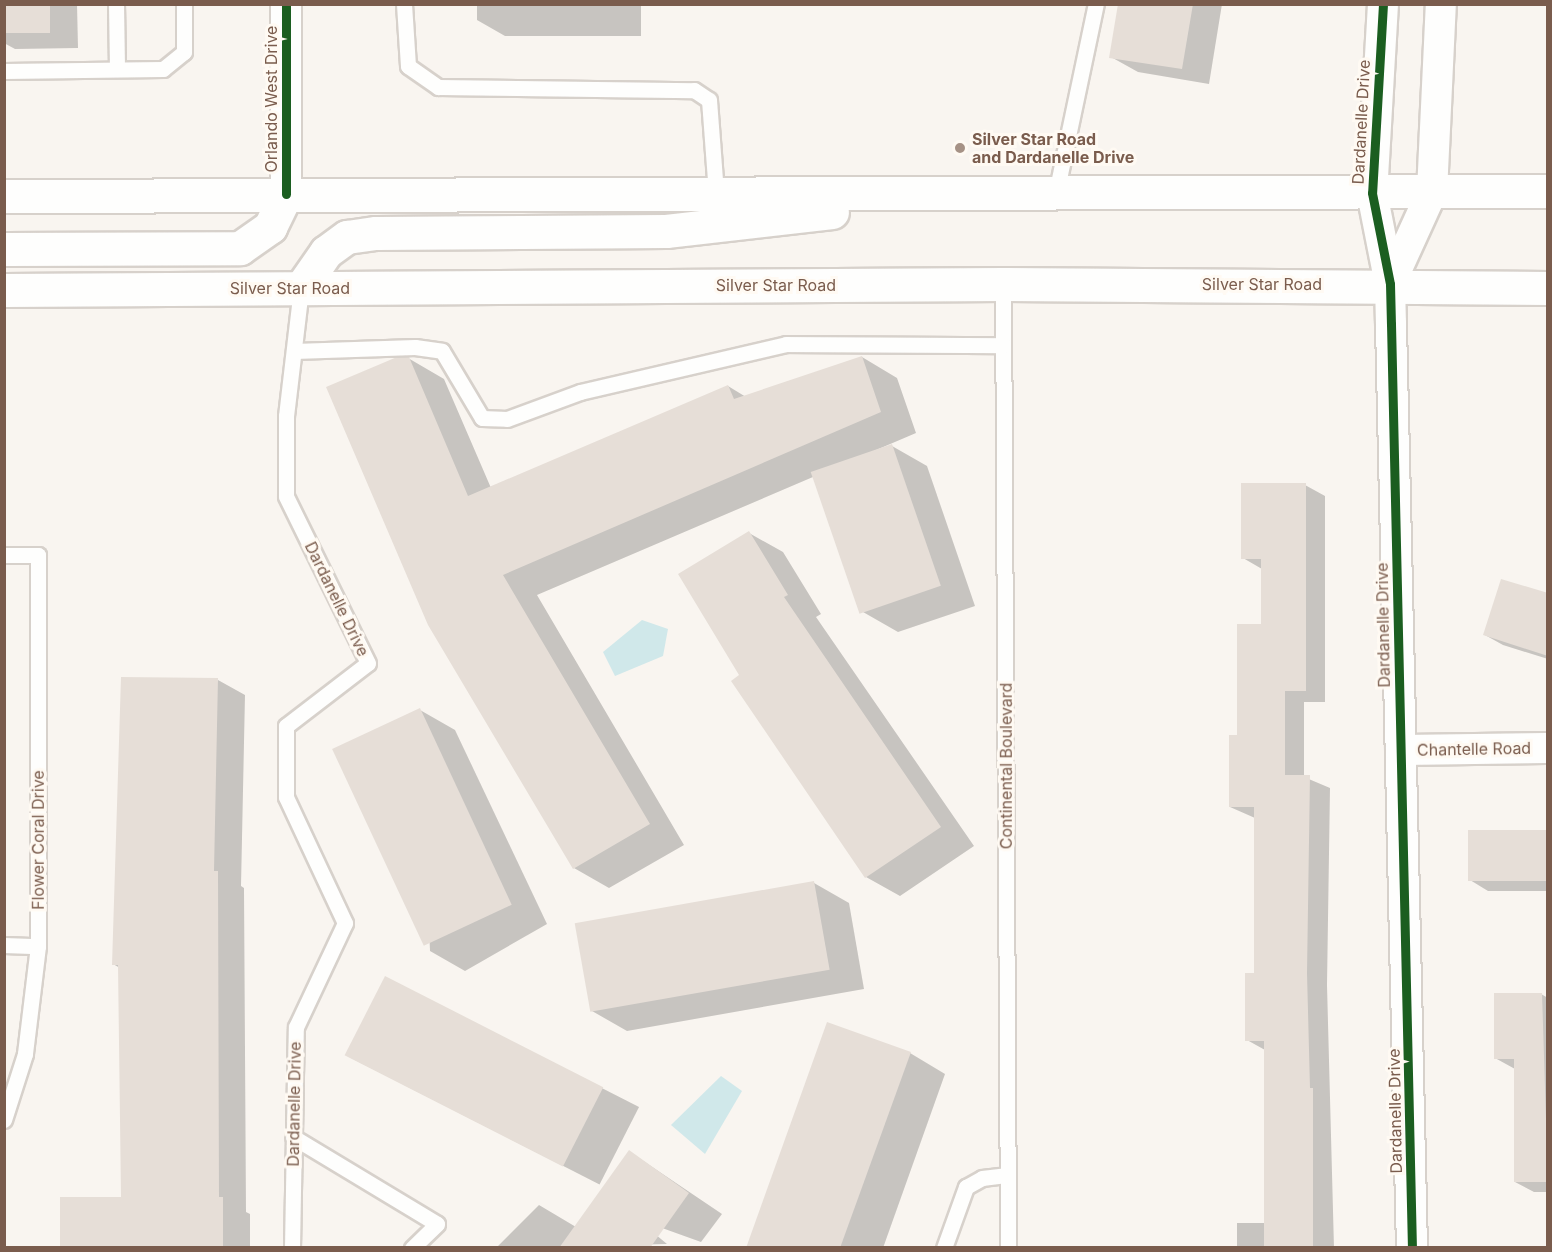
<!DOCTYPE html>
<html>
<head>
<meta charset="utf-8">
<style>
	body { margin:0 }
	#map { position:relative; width:1552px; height:1252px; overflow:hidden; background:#f9f5f0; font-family:Inter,sans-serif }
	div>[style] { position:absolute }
	.water>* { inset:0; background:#d0e8ea }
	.shadow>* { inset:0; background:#0003; transform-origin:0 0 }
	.building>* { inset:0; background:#e6ded7; transform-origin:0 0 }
	.roads { filter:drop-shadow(2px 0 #d7d1cb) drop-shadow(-2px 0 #d7d1cb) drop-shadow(0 2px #d7d1cb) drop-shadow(0 -2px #d7d1cb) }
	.lane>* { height:15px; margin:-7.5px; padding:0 7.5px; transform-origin:7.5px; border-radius:7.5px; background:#fefefd }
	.street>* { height:30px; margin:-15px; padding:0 15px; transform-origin:15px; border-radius:15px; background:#fefefd }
	.secondary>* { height:33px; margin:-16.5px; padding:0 16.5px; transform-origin:16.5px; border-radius:16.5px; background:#fefefd }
	.cycleway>* { height:9px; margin:-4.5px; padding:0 4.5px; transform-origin:4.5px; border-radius:4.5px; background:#1b5e20 }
	.dots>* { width:16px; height:16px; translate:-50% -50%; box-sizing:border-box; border:3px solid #fffaf3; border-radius:50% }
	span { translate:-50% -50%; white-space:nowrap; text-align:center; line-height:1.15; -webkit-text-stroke:6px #fffaf3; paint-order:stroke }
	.street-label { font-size:16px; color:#7a5c4d }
	.poi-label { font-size:16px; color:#7a5c4d; font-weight:700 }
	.left { translate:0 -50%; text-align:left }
	.frame { position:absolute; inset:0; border:6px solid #7a5c4d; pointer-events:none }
</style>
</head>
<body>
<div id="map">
	<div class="water">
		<div style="clip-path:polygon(642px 620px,668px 629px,663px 656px,615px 676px,603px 652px)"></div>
		<div style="clip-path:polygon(721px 1076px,742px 1091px,705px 1154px,671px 1125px)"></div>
	</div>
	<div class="shadow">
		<div style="clip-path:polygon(4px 4px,77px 4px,78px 48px,15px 49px,4px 43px)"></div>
		<div style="clip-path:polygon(477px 4px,641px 4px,641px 36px,505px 36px,477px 20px)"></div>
		<div style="clip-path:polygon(1119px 4px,1222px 4px,1209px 84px,1138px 72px,1111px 57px)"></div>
		<div style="clip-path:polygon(862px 357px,897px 378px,916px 433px,537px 595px,684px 845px,609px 888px,574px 868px,408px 358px,444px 379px,491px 488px,728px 386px,746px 397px)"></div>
		<div style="clip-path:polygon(892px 446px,927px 466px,975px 606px,898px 632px,863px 612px)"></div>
		<div style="clip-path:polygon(1305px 485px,1325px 496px,1325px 702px,1304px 702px,1304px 777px,1330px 788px,1327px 985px,1334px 1248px,1237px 1248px,1237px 1223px,1265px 1223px,1265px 1050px,1247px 1040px,1255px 975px,1255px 818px,1230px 807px,1238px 736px,1262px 625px,1262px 569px,1243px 558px)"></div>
		<div style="clip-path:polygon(749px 533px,783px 552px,821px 614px,816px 617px,974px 846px,900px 896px,866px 877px)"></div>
		<div style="clip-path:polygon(1548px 595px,1548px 659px,1503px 645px,1485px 635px)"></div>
		<div style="clip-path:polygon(218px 680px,245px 695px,241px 886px,244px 888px,246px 1212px,250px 1214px,250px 1248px,61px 1248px,123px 1198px,120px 968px,113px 964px)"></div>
		<div style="clip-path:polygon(420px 710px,455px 730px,547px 924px,465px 971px,430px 951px)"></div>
		<div style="clip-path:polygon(1548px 832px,1548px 891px,1488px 891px,1470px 880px)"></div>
		<div style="clip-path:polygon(814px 883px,849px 903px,864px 989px,627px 1031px,592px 1011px)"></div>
		<div style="left:386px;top:978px;width:284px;height:87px;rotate:27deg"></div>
		<div style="clip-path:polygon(1541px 994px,1548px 998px,1548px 1192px,1534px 1192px,1515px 1182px,1515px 1069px,1495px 1058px)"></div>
		<div style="clip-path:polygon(910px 1053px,945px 1074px,883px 1248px,747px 1248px)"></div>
		<div style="clip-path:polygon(630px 1152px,722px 1214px,701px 1242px,637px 1219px,667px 1244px,496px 1248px,539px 1205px,576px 1227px)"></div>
	</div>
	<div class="building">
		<div style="left:4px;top:4px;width:46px;height:29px"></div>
		<div style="clip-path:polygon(1118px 4px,1193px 4px,1182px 69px,1109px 58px)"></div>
		<div style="clip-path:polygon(862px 356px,881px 412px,503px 575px,650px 824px,573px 869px,428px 625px,326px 387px,397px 357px,409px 357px,468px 496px,728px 385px,734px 399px)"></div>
		<div style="left:892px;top:444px;width:150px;height:86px;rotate:71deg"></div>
		<div style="clip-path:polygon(1241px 483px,1306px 483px,1306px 691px,1285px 691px,1285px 775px,1310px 775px,1307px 973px,1310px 1088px,1313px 1088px,1313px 1248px,1264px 1248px,1264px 1041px,1245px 1041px,1245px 973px,1254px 973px,1254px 807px,1229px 807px,1229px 735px,1237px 735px,1237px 624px,1261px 624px,1261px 559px,1241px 559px)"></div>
		<div style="clip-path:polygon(749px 531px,788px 595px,784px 597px,941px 827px,865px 878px,731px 681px,739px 675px,678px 574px)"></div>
		<div style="clip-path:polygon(1501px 579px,1548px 593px,1548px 656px,1483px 635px)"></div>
		<div style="clip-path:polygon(121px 677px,218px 678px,214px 871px,218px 871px,219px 1197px,223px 1197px,223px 1248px,60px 1248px,60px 1197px,121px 1197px,118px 965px,112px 965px)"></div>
		<div style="left:420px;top:708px;width:217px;height:97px;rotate:65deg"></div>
		<div style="left:1468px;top:830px;width:80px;height:51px"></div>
		<div style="left:814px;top:881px;width:90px;height:243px;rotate:80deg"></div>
		<div style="left:385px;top:976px;width:245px;height:89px;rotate:27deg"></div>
		<div style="clip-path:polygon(1494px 993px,1542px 993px,1548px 1182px,1514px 1182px,1514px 1059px,1494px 1059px)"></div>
		<div style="clip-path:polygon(827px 1022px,911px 1052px,840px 1248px,746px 1248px)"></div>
		<div style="clip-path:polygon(629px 1150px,689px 1193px,650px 1248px,559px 1248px)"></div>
	</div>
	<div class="roads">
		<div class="lane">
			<div style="left:116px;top:4px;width:65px;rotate:89.1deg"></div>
			<div style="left:404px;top:4px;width:62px;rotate:86.3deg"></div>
			<div style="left:408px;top:66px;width:37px;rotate:35deg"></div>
			<div style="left:438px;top:87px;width:256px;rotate:0.7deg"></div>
			<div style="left:694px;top:90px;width:18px;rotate:34deg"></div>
			<div style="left:709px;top:100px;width:94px;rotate:85.7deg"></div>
			<div style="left:4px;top:71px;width:159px;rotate:-0.7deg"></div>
			<div style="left:163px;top:69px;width:27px;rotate:-39deg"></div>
			<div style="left:184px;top:52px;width:48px;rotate:-90deg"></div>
			<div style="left:1056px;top:193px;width:193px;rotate:-78.1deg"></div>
			<div style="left:1003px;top:284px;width:964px;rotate:89.7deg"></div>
			<div style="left:294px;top:351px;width:121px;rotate:-1.9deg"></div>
			<div style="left:415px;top:347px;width:27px;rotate:8deg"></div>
			<div style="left:442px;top:351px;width:78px;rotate:59.2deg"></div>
			<div style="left:482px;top:418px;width:25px;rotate:2deg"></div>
			<div style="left:507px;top:419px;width:78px;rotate:-20.3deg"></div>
			<div style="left:580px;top:392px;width:212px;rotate:-13.1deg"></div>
			<div style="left:786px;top:344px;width:217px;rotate:0.3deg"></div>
			<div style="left:4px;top:555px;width:34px"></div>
			<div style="left:38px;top:555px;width:391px;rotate:90deg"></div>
			<div style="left:38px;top:946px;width:109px;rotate:96.9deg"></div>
			<div style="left:25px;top:1054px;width:69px;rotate:107.7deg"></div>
			<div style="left:4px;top:945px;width:34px;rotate:2deg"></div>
			<div style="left:293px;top:1137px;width:168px;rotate:31.1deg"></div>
			<div style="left:437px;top:1224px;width:35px;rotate:136deg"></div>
			<div style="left:292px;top:1248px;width:221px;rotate:-89deg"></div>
			<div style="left:296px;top:1027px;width:115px;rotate:-64.8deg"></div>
			<div style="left:345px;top:923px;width:139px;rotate:-115.1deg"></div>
			<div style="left:286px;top:797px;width:71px;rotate:-90deg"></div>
			<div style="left:286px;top:726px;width:103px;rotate:-37.5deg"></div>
			<div style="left:368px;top:663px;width:186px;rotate:-116.2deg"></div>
			<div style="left:286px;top:496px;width:80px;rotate:-90deg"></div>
			<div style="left:286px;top:416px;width:129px;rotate:-83.3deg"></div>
			<div style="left:944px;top:1248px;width:65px;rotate:-70.2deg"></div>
			<div style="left:966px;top:1187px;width:18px;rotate:-29deg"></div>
			<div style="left:982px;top:1178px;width:26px;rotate:-7deg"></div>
		</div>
		<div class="street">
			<div style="left:286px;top:4px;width:190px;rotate:90deg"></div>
			<div style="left:1383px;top:4px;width:189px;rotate:93.3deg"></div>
			<div style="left:1372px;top:193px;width:93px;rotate:78.8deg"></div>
			<div style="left:1390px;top:284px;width:40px;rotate:88.6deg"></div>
			<div style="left:1391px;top:324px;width:924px;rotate:88.7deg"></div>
			<div style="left:1390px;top:284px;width:101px;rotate:-65.5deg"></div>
			<div style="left:1432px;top:192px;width:188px;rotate:-87.3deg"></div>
			<div style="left:1401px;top:750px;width:147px;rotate:-0.8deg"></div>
		</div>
		<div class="secondary">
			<div style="left:4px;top:196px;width:1544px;rotate:-0.19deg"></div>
			<div style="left:4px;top:249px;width:236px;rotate:-0.2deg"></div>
			<div style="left:240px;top:248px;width:37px;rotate:-35deg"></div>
			<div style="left:270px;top:227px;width:37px;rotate:-64deg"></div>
			<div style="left:301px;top:288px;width:44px;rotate:-55.2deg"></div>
			<div style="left:326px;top:252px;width:26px;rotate:-36deg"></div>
			<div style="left:347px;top:237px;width:29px;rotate:-8deg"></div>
			<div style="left:376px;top:233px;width:290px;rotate:-0.4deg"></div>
			<div style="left:666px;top:231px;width:167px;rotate:-6.5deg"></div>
			<div style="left:4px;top:290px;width:999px;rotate:-0.34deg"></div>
			<div style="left:1003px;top:284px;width:545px;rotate:0.42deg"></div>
		</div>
	</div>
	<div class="cycleway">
		<div style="left:286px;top:4px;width:190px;rotate:90deg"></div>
		<div style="left:1383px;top:4px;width:189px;rotate:93.3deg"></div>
		<div style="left:1372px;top:193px;width:93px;rotate:78.8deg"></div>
		<div style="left:1390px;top:284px;width:40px;rotate:88.6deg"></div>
		<div style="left:1391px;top:324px;width:924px;rotate:88.7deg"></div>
	</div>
	<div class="dots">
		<div style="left:960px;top:148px;background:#a69286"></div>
	</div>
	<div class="street-label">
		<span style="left:271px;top:99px;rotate:-90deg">Orlando West Drive</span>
		<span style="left:1361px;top:122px;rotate:-87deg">Dardanelle Drive</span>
		<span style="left:1262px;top:284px">Silver Star Road</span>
		<span style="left:776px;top:285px">Silver Star Road</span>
		<span style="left:290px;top:288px">Silver Star Road</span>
		<span style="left:337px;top:599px;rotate:64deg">Dardanelle Drive</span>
		<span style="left:1383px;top:625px;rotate:-91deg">Dardanelle Drive</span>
		<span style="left:1474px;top:749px;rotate:-1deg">Chantelle Road</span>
		<span style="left:1006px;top:766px;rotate:-90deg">Continental Boulevard</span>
		<span style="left:38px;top:840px;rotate:-90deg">Flower Coral Drive</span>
		<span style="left:294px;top:1104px;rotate:-89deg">Dardanelle Drive</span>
		<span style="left:1395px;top:1111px;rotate:-91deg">Dardanelle Drive</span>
	</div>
	<div class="poi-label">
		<span class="left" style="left:972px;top:148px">Silver Star Road<br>and Dardanelle Drive</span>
	</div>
	<div class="frame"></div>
</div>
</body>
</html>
